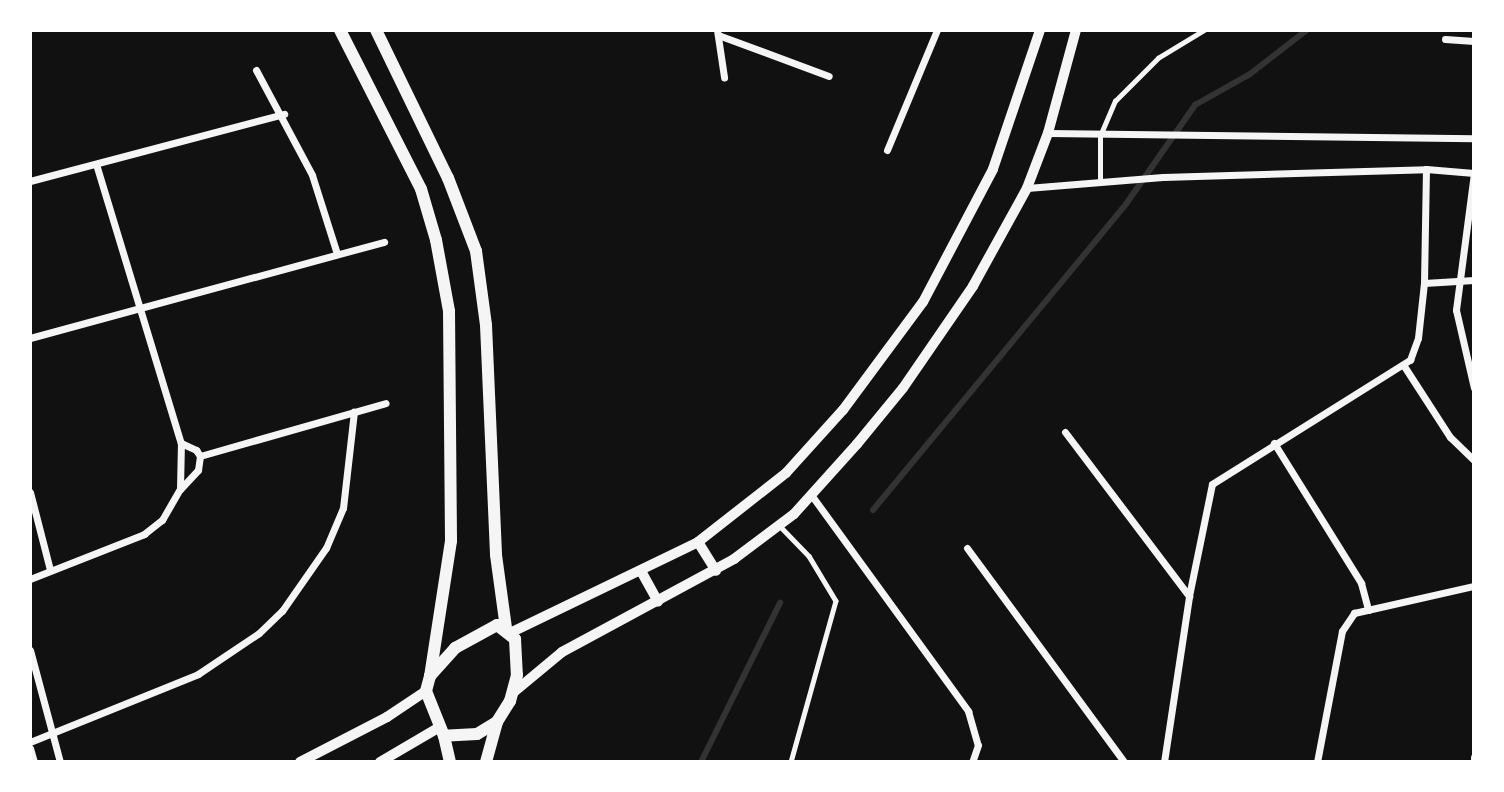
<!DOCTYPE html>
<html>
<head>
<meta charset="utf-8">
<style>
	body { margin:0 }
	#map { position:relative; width:1504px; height:792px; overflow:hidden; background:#111; font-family:Signika,sans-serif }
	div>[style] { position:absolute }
	.stream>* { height:6px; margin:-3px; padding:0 3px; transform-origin:3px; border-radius:3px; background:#333 }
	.service>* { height:4.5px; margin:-2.25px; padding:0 2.25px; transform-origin:2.25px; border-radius:2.25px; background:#f5f5f5 }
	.minor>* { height:7px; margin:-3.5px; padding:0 3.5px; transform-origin:3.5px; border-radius:3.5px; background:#f5f5f5 }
	.tertiary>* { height:10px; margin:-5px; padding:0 5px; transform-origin:5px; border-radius:5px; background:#f5f5f5 }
	.secondary>* { height:12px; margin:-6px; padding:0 6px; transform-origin:6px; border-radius:6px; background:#f5f5f5 }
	span { translate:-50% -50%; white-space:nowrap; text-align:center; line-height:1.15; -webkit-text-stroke:5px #fff; paint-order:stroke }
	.frame { position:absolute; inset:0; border:32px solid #fff; pointer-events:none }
</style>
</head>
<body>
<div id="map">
	<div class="stream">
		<div style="left:873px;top:510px;width:397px;rotate:-50.4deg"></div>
		<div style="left:1126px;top:204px;width:121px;rotate:-55.1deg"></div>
		<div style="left:1195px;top:105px;width:63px;rotate:-29.4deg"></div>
		<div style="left:1250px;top:74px;width:72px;rotate:-37.7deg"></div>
		<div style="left:701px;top:762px;width:178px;rotate:-63.6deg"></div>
	</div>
	<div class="service">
		<div style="left:1100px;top:182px;width:46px;rotate:-90deg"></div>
		<div style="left:1100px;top:136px;width:38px;rotate:-67deg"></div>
		<div style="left:1115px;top:101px;width:61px;rotate:-45deg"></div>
		<div style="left:1158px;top:58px;width:54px;rotate:-31.3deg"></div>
		<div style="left:780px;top:526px;width:42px;rotate:46deg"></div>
		<div style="left:809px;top:556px;width:52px;rotate:59deg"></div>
		<div style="left:836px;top:601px;width:167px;rotate:105.6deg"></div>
	</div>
	<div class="minor">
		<div style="left:717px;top:30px;width:48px;rotate:81.5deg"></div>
		<div style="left:718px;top:35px;width:118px;rotate:20.3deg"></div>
		<div style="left:1445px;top:39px;width:29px;rotate:4deg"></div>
		<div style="left:256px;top:70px;width:119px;rotate:61.9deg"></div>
		<div style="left:312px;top:175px;width:83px;rotate:72.4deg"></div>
		<div style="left:1048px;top:133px;width:426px;rotate:0.7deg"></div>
		<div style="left:887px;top:150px;width:130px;rotate:-67.4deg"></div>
		<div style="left:96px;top:164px;width:292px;rotate:73.1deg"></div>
		<div style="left:1474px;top:173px;width:138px;rotate:97.5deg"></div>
		<div style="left:1456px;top:310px;width:80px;rotate:77deg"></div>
		<div style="left:30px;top:181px;width:263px;rotate:-14.8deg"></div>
		<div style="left:1027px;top:188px;width:136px;rotate:-4.6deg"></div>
		<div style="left:1163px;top:177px;width:263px;rotate:-1.7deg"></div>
		<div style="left:1426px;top:169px;width:48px;rotate:4.8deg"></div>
		<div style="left:1424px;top:283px;width:50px;rotate:-3.4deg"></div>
		<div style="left:30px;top:338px;width:367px;rotate:-15.2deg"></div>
		<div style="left:1404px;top:366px;width:85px;rotate:57.1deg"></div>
		<div style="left:1450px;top:437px;width:33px;rotate:44deg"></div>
		<div style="left:1065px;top:432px;width:206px;rotate:52.9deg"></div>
		<div style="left:1274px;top:443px;width:165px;rotate:58.1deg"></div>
		<div style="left:1361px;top:583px;width:28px;rotate:75deg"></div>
		<div style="left:200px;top:456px;width:193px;rotate:-15.9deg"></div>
		<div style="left:30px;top:492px;width:81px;rotate:75.6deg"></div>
		<div style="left:812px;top:496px;width:266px;rotate:54deg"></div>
		<div style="left:968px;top:711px;width:35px;rotate:74deg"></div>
		<div style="left:978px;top:745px;width:18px;rotate:109deg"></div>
		<div style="left:967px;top:548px;width:265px;rotate:53.7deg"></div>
		<div style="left:30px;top:579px;width:123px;rotate:-21.5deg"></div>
		<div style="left:144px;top:534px;width:23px;rotate:-38deg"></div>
		<div style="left:162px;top:520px;width:36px;rotate:-60deg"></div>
		<div style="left:180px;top:489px;width:46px;rotate:-88.8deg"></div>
		<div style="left:181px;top:443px;width:17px;rotate:25deg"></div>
		<div style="left:196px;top:450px;width:7px;rotate:56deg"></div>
		<div style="left:200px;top:456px;width:14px;rotate:98deg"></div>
		<div style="left:198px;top:470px;width:26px;rotate:133deg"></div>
		<div style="left:30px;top:650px;width:116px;rotate:75deg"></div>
		<div style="left:30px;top:742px;width:181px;rotate:-22deg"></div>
		<div style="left:198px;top:674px;width:73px;rotate:-33.9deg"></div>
		<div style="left:259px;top:633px;width:32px;rotate:-44deg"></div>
		<div style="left:282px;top:611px;width:77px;rotate:-55.1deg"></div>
		<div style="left:326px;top:548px;width:43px;rotate:-67deg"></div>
		<div style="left:343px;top:508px;width:97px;rotate:-83.5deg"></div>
		<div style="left:30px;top:748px;width:15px;rotate:74deg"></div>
		<div style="left:1164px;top:762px;width:168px;rotate:-81.4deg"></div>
		<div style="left:1189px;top:596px;width:114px;rotate:-78.4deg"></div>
		<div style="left:1212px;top:484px;width:234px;rotate:-32.1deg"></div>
		<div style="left:1410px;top:360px;width:23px;rotate:-70deg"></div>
		<div style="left:1418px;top:338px;width:55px;rotate:-83.8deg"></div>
		<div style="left:1424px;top:283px;width:114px;rotate:-89deg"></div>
		<div style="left:1317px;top:762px;width:133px;rotate:-79.2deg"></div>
		<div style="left:1342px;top:631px;width:22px;rotate:-56deg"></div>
		<div style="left:1354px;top:613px;width:123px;rotate:-12.7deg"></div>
		<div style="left:1474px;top:762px;width:5px;rotate:-90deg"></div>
	</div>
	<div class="tertiary">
		<div style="left:698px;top:542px;width:34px;rotate:58deg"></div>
		<div style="left:641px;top:571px;width:35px;rotate:61deg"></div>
		<div style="left:512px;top:632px;width:207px;rotate:-25.8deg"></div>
		<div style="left:698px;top:542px;width:112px;rotate:-38.1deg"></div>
		<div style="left:786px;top:473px;width:85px;rotate:-47.9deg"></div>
		<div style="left:843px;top:410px;width:134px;rotate:-53.5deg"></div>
		<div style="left:923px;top:302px;width:150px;rotate:-62.2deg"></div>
		<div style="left:993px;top:169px;width:147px;rotate:-71.3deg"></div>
		<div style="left:514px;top:692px;width:62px;rotate:-39.8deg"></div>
		<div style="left:562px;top:652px;width:196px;rotate:-28.4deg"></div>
		<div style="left:734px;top:559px;width:75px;rotate:-36.9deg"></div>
		<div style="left:794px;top:514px;width:94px;rotate:-48deg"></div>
		<div style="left:857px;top:444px;width:72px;rotate:-50.6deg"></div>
		<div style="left:903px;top:388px;width:124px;rotate:-55.5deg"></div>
		<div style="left:973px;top:286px;width:112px;rotate:-61.1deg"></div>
		<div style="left:1027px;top:188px;width:59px;rotate:-69.1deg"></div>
		<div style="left:1048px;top:133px;width:107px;rotate:-74.8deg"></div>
		<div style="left:300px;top:762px;width:98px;rotate:-27.3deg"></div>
		<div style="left:387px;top:717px;width:47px;rotate:-33.7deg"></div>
		<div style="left:380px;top:762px;width:67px;rotate:-30.4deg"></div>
	</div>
	<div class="secondary">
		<div style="left:340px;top:30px;width:178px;rotate:63deg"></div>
		<div style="left:421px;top:189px;width:53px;rotate:73.6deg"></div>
		<div style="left:436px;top:240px;width:72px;rotate:79.6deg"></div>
		<div style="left:449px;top:311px;width:230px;rotate:89.5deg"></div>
		<div style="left:451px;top:541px;width:137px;rotate:98.8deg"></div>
		<div style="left:376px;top:30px;width:165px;rotate:64.1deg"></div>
		<div style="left:448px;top:178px;width:78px;rotate:69deg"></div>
		<div style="left:476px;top:251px;width:75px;rotate:82.3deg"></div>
		<div style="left:486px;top:325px;width:230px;rotate:87.5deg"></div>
		<div style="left:496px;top:555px;width:74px;rotate:82.2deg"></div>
		<div style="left:497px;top:625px;width:23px;rotate:38deg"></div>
		<div style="left:515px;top:639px;width:36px;rotate:87deg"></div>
		<div style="left:517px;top:675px;width:27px;rotate:105deg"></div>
		<div style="left:510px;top:701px;width:25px;rotate:122deg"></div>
		<div style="left:497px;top:722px;width:23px;rotate:149deg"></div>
		<div style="left:477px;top:734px;width:33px;rotate:177deg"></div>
		<div style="left:444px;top:736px;width:48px;rotate:-111.8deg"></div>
		<div style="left:426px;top:691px;width:16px;rotate:-75deg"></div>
		<div style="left:430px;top:676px;width:38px;rotate:-48deg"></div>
		<div style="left:455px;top:648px;width:48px;rotate:-28.7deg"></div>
		<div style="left:444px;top:736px;width:27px;rotate:77deg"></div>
		<div style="left:486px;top:762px;width:41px;rotate:-74.6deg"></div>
	</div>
	<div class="frame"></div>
</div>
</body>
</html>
